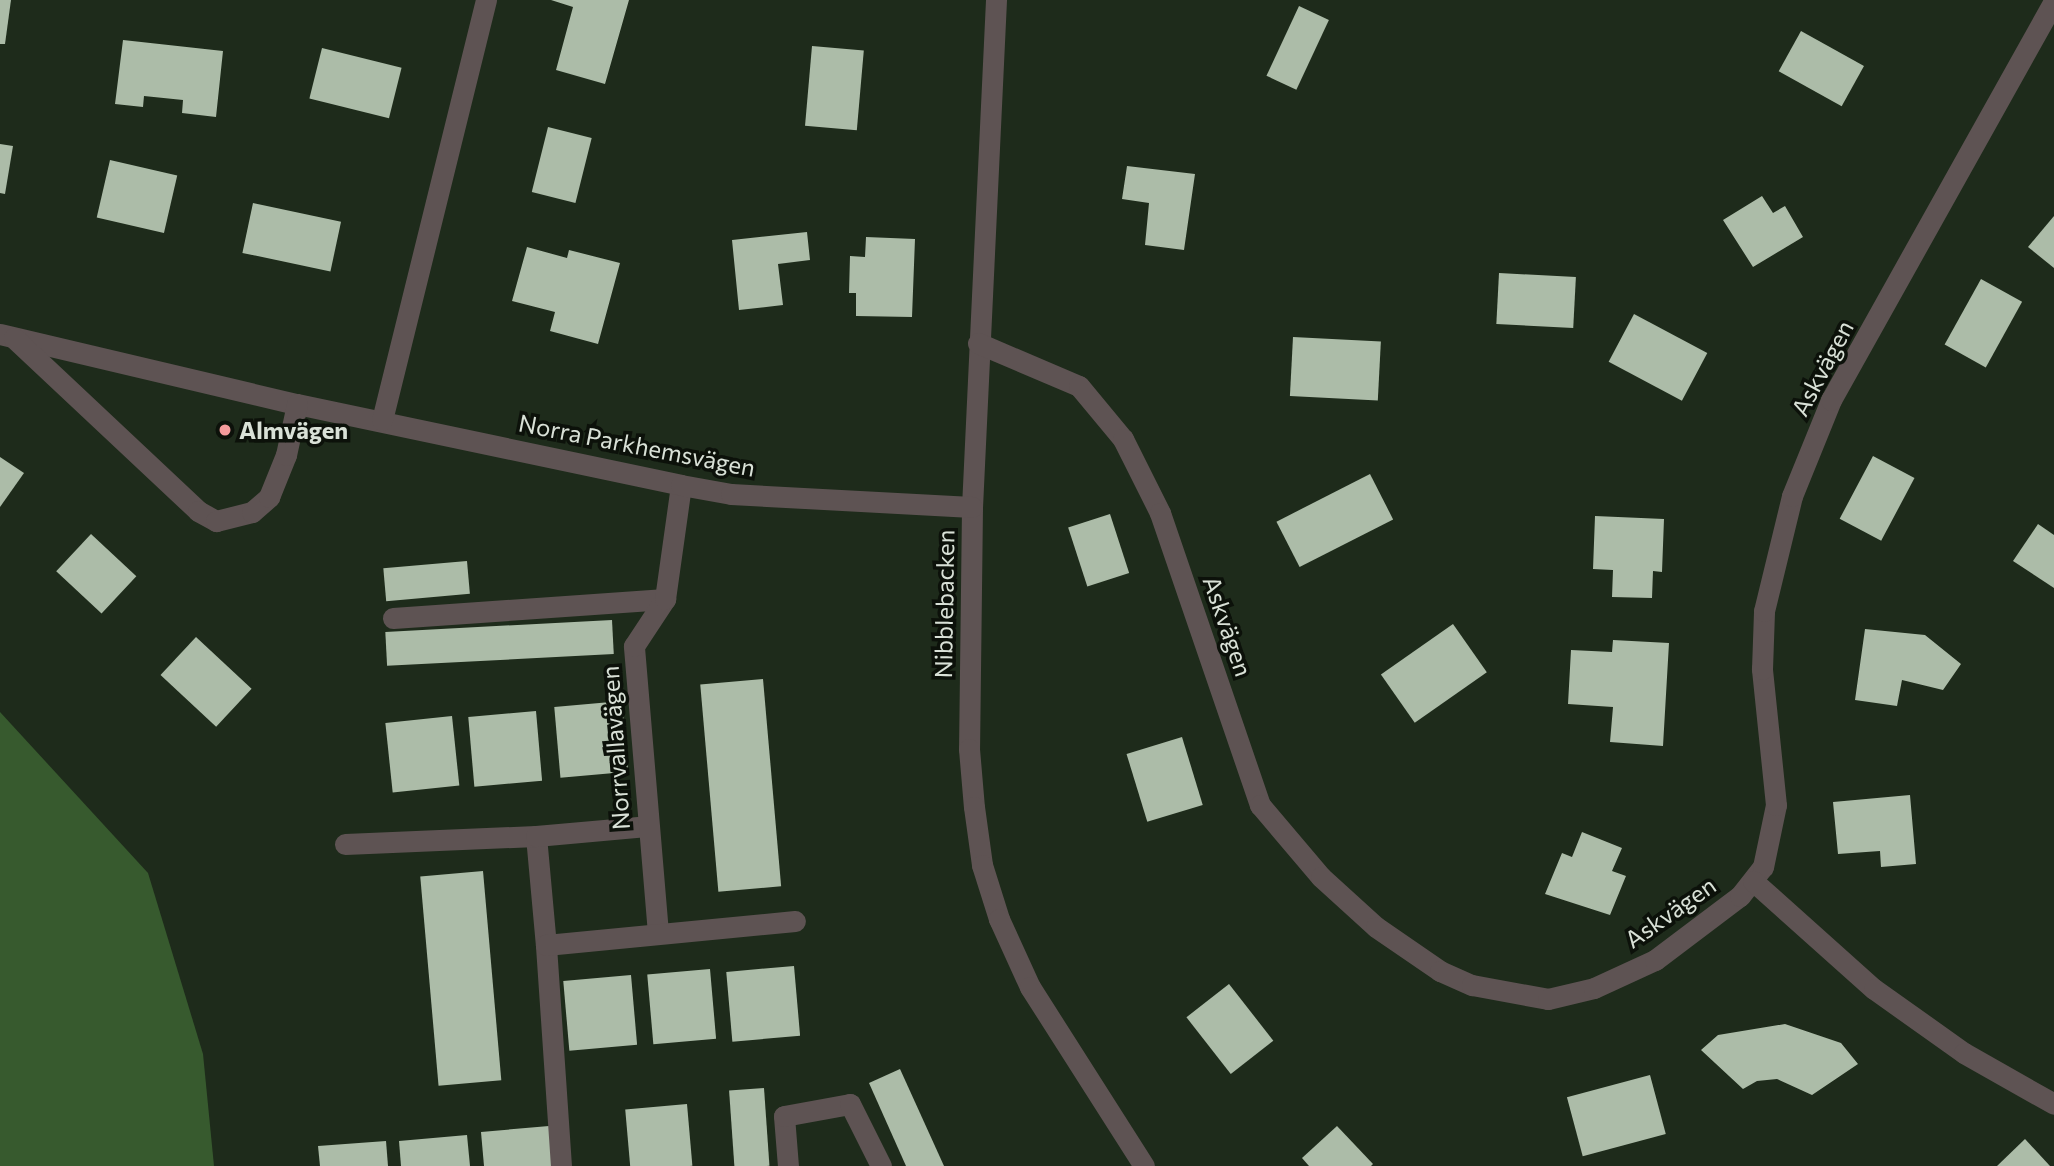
<!DOCTYPE html>
<html>
<head>
<meta charset="utf-8">
<style>
	body { margin:0 }
	#map { position:relative; width:2054px; height:1166px; overflow:hidden; background:#1e2b1b; font-family:Commissioner,sans-serif }
	div>[style] { position:absolute }
	.forest>* { inset:0; background:#375a2e }
	.building>* { inset:0; background:#acbca8; transform-origin:0 0 }
	.lane>* { height:21px; margin:-10.5px; padding:0 10.5px; transform-origin:10.5px; border-radius:10.5px; background:#5e5353 }
	.street>* { height:21px; margin:-10.5px; padding:0 10.5px; transform-origin:10.5px; border-radius:10.5px; background:#5e5353 }
	.dots>* { width:19px; height:19px; translate:-50% -50%; box-sizing:border-box; border:4px solid #0c110a; border-radius:50% }
	span { translate:-50% -50%; white-space:nowrap; text-align:center; line-height:1.15; -webkit-text-stroke:7px #0c110a; paint-order:stroke }
	.street-label { font-size:24px; color:#d9e1d7 }
	.poi-label { font-size:24px; color:#d9e1d7; font-weight:700 }
	.left { translate:0 -50%; text-align:left }
</style>
</head>
<body>
<div id="map">
	<div class="forest">
		<div style="clip-path:polygon(0 712px,148px 873px,203px 1054px,214px 1166px,0 1166px)"></div>
	</div>
	<div class="building">
		<div style="clip-path:polygon(0 0,11px 0,5px 44px,0 44px)"></div>
		<div style="clip-path:polygon(629px 0,605px 84px,556px 70px,573px 7px,551px 0)"></div>
		<div style="left:1299px;top:6px;width:33px;height:77px;rotate:25deg"></div>
		<div style="left:1801px;top:31px;width:72px;height:46px;rotate:29deg"></div>
		<div style="clip-path:polygon(123px 40px,223px 51px,216px 117px,182px 113px,183px 100px,144px 96px,143px 107px,115px 104px)"></div>
		<div style="left:812px;top:46px;width:52px;height:80px;rotate:5deg"></div>
		<div style="left:322px;top:48px;width:82px;height:52px;rotate:14deg"></div>
		<div style="left:548px;top:127px;width:45px;height:67px;rotate:14deg"></div>
		<div style="clip-path:polygon(0 144px,13px 146px,5px 194px,0 193px)"></div>
		<div style="left:110px;top:160px;width:69px;height:59px;rotate:13deg"></div>
		<div style="clip-path:polygon(1127px 166px,1195px 174px,1184px 250px,1145px 245px,1149px 203px,1122px 199px)"></div>
		<div style="clip-path:polygon(1762px 196px,1773px 213px,1785px 206px,1803px 237px,1753px 267px,1723px 220px)"></div>
		<div style="left:253px;top:203px;width:90px;height:51px;rotate:12deg"></div>
		<div style="clip-path:polygon(2054px 216px,2054px 268px,2028px 247px)"></div>
		<div style="clip-path:polygon(807px 232px,810px 260px,778px 264px,783px 305px,739px 310px,732px 240px)"></div>
		<div style="clip-path:polygon(866px 237px,915px 239px,912px 317px,856px 316px,856px 293px,849px 293px,850px 256px,865px 257px)"></div>
		<div style="clip-path:polygon(527px 247px,567px 258px,569px 250px,620px 263px,598px 344px,550px 331px,555px 312px,512px 301px)"></div>
		<div style="left:1499px;top:273px;width:77px;height:51px;rotate:3deg"></div>
		<div style="left:1981px;top:279px;width:47px;height:75px;rotate:29deg"></div>
		<div style="left:1634px;top:314px;width:83px;height:54px;rotate:28deg"></div>
		<div style="left:1293px;top:337px;width:88px;height:59px;rotate:3deg"></div>
		<div style="left:1873px;top:456px;width:47px;height:71px;rotate:28deg"></div>
		<div style="clip-path:polygon(0 457px,24px 473px,0 507px)"></div>
		<div style="left:1370px;top:474px;width:51px;height:105px;rotate:63deg"></div>
		<div style="left:1110px;top:514px;width:62px;height:44px;rotate:72deg"></div>
		<div style="clip-path:polygon(1595px 516px,1664px 519px,1662px 572px,1653px 571px,1652px 598px,1612px 597px,1613px 570px,1593px 569px)"></div>
		<div style="clip-path:polygon(2038px 524px,2054px 535px,2054px 588px,2013px 561px)"></div>
		<div style="left:91px;top:534px;width:62px;height:51px;rotate:43deg"></div>
		<div style="left:467px;top:561px;width:33px;height:84px;rotate:85deg"></div>
		<div style="left:612px;top:620px;width:34px;height:227px;rotate:87deg"></div>
		<div style="left:1453px;top:624px;width:59px;height:88px;rotate:55deg"></div>
		<div style="clip-path:polygon(1865px 629px,1925px 635px,1961px 664px,1943px 690px,1902px 680px,1897px 706px,1855px 700px)"></div>
		<div style="left:196px;top:637px;width:76px;height:52px;rotate:43deg"></div>
		<div style="clip-path:polygon(1613px 640px,1669px 643px,1663px 746px,1610px 742px,1613px 707px,1568px 704px,1571px 650px,1612px 652px)"></div>
		<div style="left:763px;top:679px;width:208px;height:63px;rotate:85deg"></div>
		<div style="left:622px;top:701px;width:71px;height:68px;rotate:85deg"></div>
		<div style="left:536px;top:711px;width:70px;height:68px;rotate:85deg"></div>
		<div style="left:452px;top:716px;width:70px;height:67px;rotate:84deg"></div>
		<div style="left:1182px;top:737px;width:71px;height:58px;rotate:73deg"></div>
		<div style="clip-path:polygon(1910px 795px,1916px 864px,1881px 867px,1880px 851px,1838px 854px,1833px 802px)"></div>
		<div style="clip-path:polygon(1582px 832px,1622px 848px,1612px 871px,1626px 876px,1610px 915px,1545px 894px,1562px 853px,1572px 857px)"></div>
		<div style="left:483px;top:871px;width:210px;height:63px;rotate:85deg"></div>
		<div style="left:794px;top:966px;width:70px;height:68px;rotate:85deg"></div>
		<div style="left:710px;top:969px;width:70px;height:63px;rotate:85deg"></div>
		<div style="left:631px;top:975px;width:70px;height:68px;rotate:85deg"></div>
		<div style="left:1229px;top:984px;width:72px;height:54px;rotate:52deg"></div>
		<div style="clip-path:polygon(1785px 1024px,1841px 1043px,1858px 1064px,1812px 1095px,1777px 1079px,1757px 1081px,1743px 1089px,1701px 1050px,1718px 1035px)"></div>
		<div style="clip-path:polygon(900px 1069px,944px 1166px,906px 1166px,869px 1083px)"></div>
		<div style="left:1650px;top:1075px;width:61px;height:86px;rotate:75deg"></div>
		<div style="left:764px;top:1088px;width:78px;height:35px;rotate:86deg"></div>
		<div style="left:687px;top:1104px;width:62px;height:62px;rotate:85deg"></div>
		<div style="clip-path:polygon(549px 1126px,552px 1166px,484px 1166px,481px 1132px)"></div>
		<div style="clip-path:polygon(1337px 1126px,1373px 1164px,1371px 1166px,1309px 1166px,1302px 1158px)"></div>
		<div style="clip-path:polygon(467px 1135px,470px 1166px,401px 1166px,399px 1141px)"></div>
		<div style="clip-path:polygon(2025px 1139px,2050px 1166px,1997px 1166px)"></div>
		<div style="clip-path:polygon(386px 1141px,388px 1166px,320px 1166px,318px 1146px)"></div>
	</div>
	<div class="lane">
		<div style="left:393px;top:618px;width:273px;rotate:-4deg"></div>
		<div style="left:536px;top:836px;width:109px;rotate:84.8deg"></div>
		<div style="left:345px;top:844px;width:191px;rotate:-2.4deg"></div>
		<div style="left:536px;top:836px;width:111px;rotate:-5.1deg"></div>
		<div style="left:658px;top:933px;width:288px;rotate:-94.8deg"></div>
		<div style="left:634px;top:646px;width:56px;rotate:-56.6deg"></div>
		<div style="left:665px;top:599px;width:115px;rotate:-82deg"></div>
		<div style="left:561px;top:1166px;width:222px;rotate:-93.9deg"></div>
		<div style="left:546px;top:945px;width:250px;rotate:-5.5deg"></div>
		<div style="left:788px;top:1166px;width:50px;rotate:-94.6deg"></div>
		<div style="left:784px;top:1116px;width:67px;rotate:-10.3deg"></div>
		<div style="left:850px;top:1104px;width:69px;rotate:63.4deg"></div>
	</div>
	<div class="street">
		<div style="left:996px;top:0;width:508px;rotate:92.71deg"></div>
		<div style="left:972px;top:507px;width:242px;rotate:90.7deg"></div>
		<div style="left:969px;top:749px;width:58px;rotate:85.1deg"></div>
		<div style="left:974px;top:807px;width:59px;rotate:82.1deg"></div>
		<div style="left:982px;top:865px;width:57px;rotate:72.5deg"></div>
		<div style="left:999px;top:919px;width:75px;rotate:65.5deg"></div>
		<div style="left:1030px;top:987px;width:212px;rotate:57.5deg"></div>
		<div style="left:0;top:334px;width:305px;rotate:13.3deg"></div>
		<div style="left:297px;top:404px;width:392px;rotate:11.9deg"></div>
		<div style="left:681px;top:485px;width:51px;rotate:10.2deg"></div>
		<div style="left:731px;top:494px;width:241px;rotate:3.1deg"></div>
		<div style="left:14px;top:338px;width:253px;rotate:43.2deg"></div>
		<div style="left:198px;top:511px;width:21px;rotate:29deg"></div>
		<div style="left:216px;top:521px;width:37px;rotate:-14deg"></div>
		<div style="left:252px;top:512px;width:23px;rotate:-41deg"></div>
		<div style="left:269px;top:497px;width:45px;rotate:-68deg"></div>
		<div style="left:286px;top:455px;width:52px;rotate:-77.8deg"></div>
		<div style="left:978px;top:343px;width:110px;rotate:23.1deg"></div>
		<div style="left:1079px;top:386px;width:69px;rotate:50.3deg"></div>
		<div style="left:1123px;top:439px;width:83px;rotate:63.4deg"></div>
		<div style="left:1160px;top:513px;width:309px;rotate:71.1deg"></div>
		<div style="left:1260px;top:805px;width:94px;rotate:49.7deg"></div>
		<div style="left:1321px;top:877px;width:74px;rotate:42.3deg"></div>
		<div style="left:1376px;top:927px;width:78px;rotate:34.5deg"></div>
		<div style="left:1440px;top:971px;width:35px;rotate:24deg"></div>
		<div style="left:1472px;top:985px;width:77px;rotate:10.4deg"></div>
		<div style="left:1548px;top:999px;width:47px;rotate:-13.4deg"></div>
		<div style="left:1594px;top:988px;width:67px;rotate:-24.7deg"></div>
		<div style="left:1655px;top:960px;width:106px;rotate:-37deg"></div>
		<div style="left:1740px;top:896px;width:37px;rotate:-52deg"></div>
		<div style="left:1763px;top:867px;width:63px;rotate:-78.2deg"></div>
		<div style="left:1776px;top:805px;width:137px;rotate:-95.9deg"></div>
		<div style="left:1762px;top:669px;width:58px;rotate:-88deg"></div>
		<div style="left:1764px;top:611px;width:118px;rotate:-76.3deg"></div>
		<div style="left:1792px;top:496px;width:104px;rotate:-67.9deg"></div>
		<div style="left:1831px;top:400px;width:457px;rotate:-60.8deg"></div>
		<div style="left:382px;top:420px;width:433px;rotate:-76.1deg"></div>
		<div style="left:1753px;top:881px;width:162px;rotate:41.8deg"></div>
		<div style="left:1874px;top:989px;width:110px;rotate:35.4deg"></div>
		<div style="left:1964px;top:1053px;width:103px;rotate:29.5deg"></div>
	</div>
	<div class="dots">
		<div style="left:225px;top:430px;background:#f59b9c"></div>
	</div>
	<div class="street-label">
		<span style="left:1822px;top:368px;rotate:-62deg">Askvägen</span>
		<span style="left:637px;top:445px;rotate:11deg">Norra Parkhemsvägen</span>
		<span style="left:944px;top:604px;rotate:-89deg">Nibblebacken</span>
		<span style="left:1228px;top:626px;rotate:71deg">Askvägen</span>
		<span style="left:615px;top:748px;rotate:-94deg">Norrvallavägen</span>
		<span style="left:1670px;top:912px;rotate:-35deg">Askvägen</span>
	</div>
	<div class="poi-label">
		<span class="left" style="left:239px;top:430px">Almvägen</span>
	</div>
</div>
</body>
</html>
